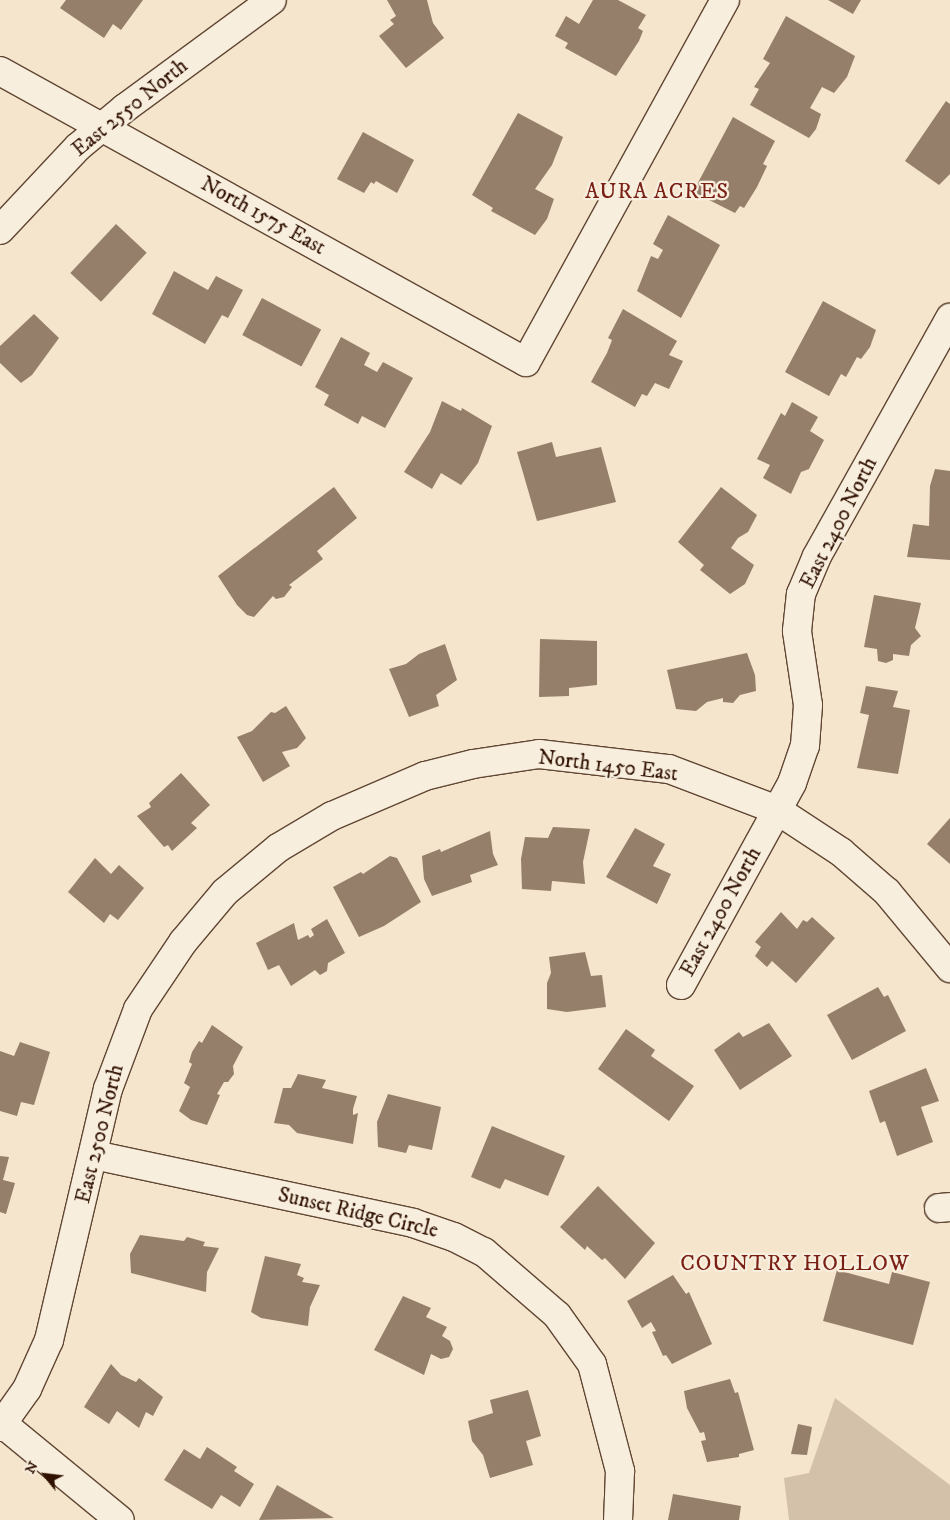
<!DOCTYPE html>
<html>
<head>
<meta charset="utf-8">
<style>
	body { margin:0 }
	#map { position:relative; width:950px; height:1520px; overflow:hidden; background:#f4e5cc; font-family:"IM FELL DW Pica",serif }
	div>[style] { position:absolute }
	.green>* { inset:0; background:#d3c1a9 }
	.building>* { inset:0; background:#967f6a; transform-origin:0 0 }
	.roads { filter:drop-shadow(1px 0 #614633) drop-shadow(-1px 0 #614633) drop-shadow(0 1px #614633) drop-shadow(0 -1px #614633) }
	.minor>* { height:28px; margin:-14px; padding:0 14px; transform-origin:14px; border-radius:14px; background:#f8eede }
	span { translate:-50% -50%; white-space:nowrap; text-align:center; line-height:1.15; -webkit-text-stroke:4.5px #f8eede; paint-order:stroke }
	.street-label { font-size:21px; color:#301100 }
	.neighbourhood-label { font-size:22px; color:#7a1f14; letter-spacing:1px }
	.north { position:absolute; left:20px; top:1450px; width:50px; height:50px; -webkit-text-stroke:4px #f8eede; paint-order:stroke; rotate:299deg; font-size:14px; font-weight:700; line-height:20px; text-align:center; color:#301100 }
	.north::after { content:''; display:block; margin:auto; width:18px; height:22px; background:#301100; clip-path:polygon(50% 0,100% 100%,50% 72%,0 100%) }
</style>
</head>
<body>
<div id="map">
	<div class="green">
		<div style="clip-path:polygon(835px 1398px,950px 1485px,950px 1520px,789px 1520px,784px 1478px,809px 1473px)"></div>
	</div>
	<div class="building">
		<div style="clip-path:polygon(66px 0,143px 0,121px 30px,113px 24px,104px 38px,60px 8px)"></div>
		<div style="clip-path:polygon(387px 0,427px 0,433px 23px,444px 38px,406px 68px,379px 36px,394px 24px,390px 20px,396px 16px)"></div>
		<div style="clip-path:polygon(593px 0,618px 0,646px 15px,638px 28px,643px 31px,639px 41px,616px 76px,565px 48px,568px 43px,555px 36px,566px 16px,579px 24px)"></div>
		<div style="clip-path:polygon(828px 0,861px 0,853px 14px)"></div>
		<div style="clip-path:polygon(786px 16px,855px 56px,847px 77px,834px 93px,822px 87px,810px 108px,821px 114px,816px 129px,809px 138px,750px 105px,759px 89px,754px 87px,770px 63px,763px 59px)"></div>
		<div style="clip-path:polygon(946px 101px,950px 104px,950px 174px,939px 185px,905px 161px)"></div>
		<div style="clip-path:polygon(518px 113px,563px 137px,552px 165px,535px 189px,554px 199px,547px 219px,535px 235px,491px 211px,493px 208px,472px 195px)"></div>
		<div style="clip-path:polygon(733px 117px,775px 141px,763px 164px,767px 166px,757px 187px,744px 208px,740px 206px,735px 213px,693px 192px)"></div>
		<div style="clip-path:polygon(363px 132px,414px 160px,397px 193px,376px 181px,374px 184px,371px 182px,364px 193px,337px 179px)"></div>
		<div style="clip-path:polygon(668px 215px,720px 245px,681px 318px,637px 291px,651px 256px,658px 259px,663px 250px,653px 244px)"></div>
		<div style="left:116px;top:224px;width:42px;height:67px;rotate:43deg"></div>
		<div style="clip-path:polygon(174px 271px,208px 290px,216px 276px,243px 290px,228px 318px,222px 315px,205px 344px,152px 314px)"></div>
		<div style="left:262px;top:298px;width:67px;height:42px;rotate:28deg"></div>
		<div style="clip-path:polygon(823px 301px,876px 330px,870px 347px,861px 359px,857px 357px,846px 377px,841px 374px,829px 396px,785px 372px)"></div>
		<div style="clip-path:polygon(623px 309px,677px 341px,669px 355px,683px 361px,669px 389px,655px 383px,647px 396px,642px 394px,635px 407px,591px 382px,607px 353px,612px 340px,608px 338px)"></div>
		<div style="clip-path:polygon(34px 314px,59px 338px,32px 375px,21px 383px,0 363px,0 346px)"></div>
		<div style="clip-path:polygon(341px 337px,370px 353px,364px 365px,377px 372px,383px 362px,413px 378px,385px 428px,362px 416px,358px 424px,324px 405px,329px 395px,315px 387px)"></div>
		<div style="clip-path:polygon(442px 401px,461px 411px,462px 408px,492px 426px,478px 463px,461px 485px,441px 473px,432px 489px,404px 472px,430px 432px)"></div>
		<div style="clip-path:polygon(792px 402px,818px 417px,810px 431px,824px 440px,809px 469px,801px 472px,791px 494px,763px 478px,770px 465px,757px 459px,781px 413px,785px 416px)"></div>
		<div style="clip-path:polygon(552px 442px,556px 457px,601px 447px,616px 502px,537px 521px,517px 452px)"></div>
		<div style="clip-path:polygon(935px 469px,950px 471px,950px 560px,907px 557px,913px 524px,929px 526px,930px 486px)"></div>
		<div style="clip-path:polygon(334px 487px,357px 518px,317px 551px,323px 559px,289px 585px,292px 587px,284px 597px,276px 599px,273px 596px,254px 617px,247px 615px,237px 605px,218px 576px)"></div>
		<div style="clip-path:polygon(721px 487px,757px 515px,748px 532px,738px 538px,731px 548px,754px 565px,745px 584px,730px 594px,700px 570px,704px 565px,678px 542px)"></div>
		<div style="clip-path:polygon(874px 595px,921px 603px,915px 628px,921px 636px,911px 645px,909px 656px,893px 654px,893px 660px,886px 663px,878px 661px,877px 649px,864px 647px)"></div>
		<div style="clip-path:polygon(540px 639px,597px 641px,597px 685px,569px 688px,569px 696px,539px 697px)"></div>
		<div style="clip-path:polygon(445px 644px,457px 680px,436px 695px,439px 706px,409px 717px,389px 669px,406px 664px,419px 654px)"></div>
		<div style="clip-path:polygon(747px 653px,755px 675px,756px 691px,740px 695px,733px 703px,723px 702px,723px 698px,707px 702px,696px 711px,676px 709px,667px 670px)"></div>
		<div style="clip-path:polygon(866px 686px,898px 691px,893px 707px,910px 710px,898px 774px,857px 768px,869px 715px,860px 713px)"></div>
		<div style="clip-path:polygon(286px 706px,306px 738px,297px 748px,282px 752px,290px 766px,263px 782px,237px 737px,252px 731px,271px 712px,275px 713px)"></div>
		<div style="clip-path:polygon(181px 773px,210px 805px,191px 823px,197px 828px,172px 851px,168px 845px,164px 847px,137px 816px,151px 807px,149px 803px)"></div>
		<div style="clip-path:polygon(950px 818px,950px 864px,927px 844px)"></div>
		<div style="clip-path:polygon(553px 827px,590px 829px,583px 862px,585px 884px,552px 881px,551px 891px,522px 889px,521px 859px,525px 837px,548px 838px)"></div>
		<div style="clip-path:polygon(635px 828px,665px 844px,653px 866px,671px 874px,657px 904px,606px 877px)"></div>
		<div style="clip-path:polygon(490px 831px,493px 854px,498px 865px,470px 875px,472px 882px,432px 896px,424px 879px,422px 856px,440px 849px,441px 852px)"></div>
		<div style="clip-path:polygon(390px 856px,397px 858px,421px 902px,384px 926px,359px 937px,333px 887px,361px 872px,363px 874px)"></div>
		<div style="clip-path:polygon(95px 858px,111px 874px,119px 865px,144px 888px,118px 920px,110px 914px,104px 923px,68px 892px)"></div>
		<div style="clip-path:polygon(781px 912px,797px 929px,803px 920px,807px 922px,812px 917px,835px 938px,796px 983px,772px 961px,767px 967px,755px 956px,761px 947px,755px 942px)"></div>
		<div style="clip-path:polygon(327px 919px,345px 953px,328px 963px,327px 971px,320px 975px,315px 970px,291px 986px,279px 965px,268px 970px,256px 943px,294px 923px,298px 940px,308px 935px,310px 938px,314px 935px,311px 929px)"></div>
		<div style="clip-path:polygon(585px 952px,591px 976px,602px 975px,606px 1007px,567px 1012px,547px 1009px,547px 983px,551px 973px,549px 957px)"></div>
		<div style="clip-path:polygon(878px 987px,884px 997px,888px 995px,906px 1031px,852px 1060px,827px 1015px)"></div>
		<div style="clip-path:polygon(769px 1023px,792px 1056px,740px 1090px,714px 1050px,739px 1032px,743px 1037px)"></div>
		<div style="clip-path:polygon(212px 1025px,243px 1047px,233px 1066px,234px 1074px,228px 1082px,224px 1082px,217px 1094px,220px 1095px,207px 1125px,191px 1120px,179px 1111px,190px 1087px,184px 1083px,192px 1064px,189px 1062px,192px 1052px,199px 1041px,202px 1043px)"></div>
		<div style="clip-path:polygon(626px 1029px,655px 1050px,651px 1056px,694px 1086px,669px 1121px,598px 1069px)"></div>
		<div style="clip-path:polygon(20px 1042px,50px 1052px,34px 1105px,21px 1102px,17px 1116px,0 1111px,0 1051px,14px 1056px)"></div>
		<div style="clip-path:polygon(926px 1068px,939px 1101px,921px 1107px,933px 1142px,897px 1156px,885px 1121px,880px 1123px,869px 1091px)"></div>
		<div style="clip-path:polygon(298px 1074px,326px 1080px,322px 1088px,357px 1096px,353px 1109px,353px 1115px,358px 1113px,353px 1144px,297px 1133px,289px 1125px,274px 1123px,283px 1088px,291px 1088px)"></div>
		<div style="clip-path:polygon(388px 1094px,441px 1107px,432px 1150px,409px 1145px,406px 1153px,378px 1147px,377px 1122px)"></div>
		<div style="clip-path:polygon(492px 1126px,565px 1156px,548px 1196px,505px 1179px,500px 1189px,471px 1177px)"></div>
		<div style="clip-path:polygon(0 1156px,9px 1157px,3px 1180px,15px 1183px,6px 1214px,0 1212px)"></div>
		<div style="clip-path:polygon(598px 1186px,655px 1243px,625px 1279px,605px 1258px,602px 1260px,587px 1246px,585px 1250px,560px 1227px)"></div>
		<div style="clip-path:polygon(140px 1235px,184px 1241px,187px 1237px,205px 1242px,203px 1246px,219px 1248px,207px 1272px,206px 1292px,131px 1273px,130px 1254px)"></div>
		<div style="clip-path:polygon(265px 1256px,301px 1264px,297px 1275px,304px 1278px,302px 1282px,320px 1285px,310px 1307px,308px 1326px,261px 1318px,251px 1312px)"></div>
		<div style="clip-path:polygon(837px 1270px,889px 1284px,892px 1272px,930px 1282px,913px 1345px,823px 1321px)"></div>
		<div style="clip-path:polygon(673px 1275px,686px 1294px,689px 1292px,712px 1344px,672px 1364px,666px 1355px,663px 1356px,652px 1332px,656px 1331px,651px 1322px,642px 1328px,627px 1301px)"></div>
		<div style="clip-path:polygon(403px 1296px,431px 1308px,426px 1317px,447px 1327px,442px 1336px,450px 1341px,453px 1349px,449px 1357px,441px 1359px,431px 1354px,424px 1375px,374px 1350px)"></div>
		<div style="clip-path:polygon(111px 1364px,121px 1375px,136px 1382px,139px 1378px,163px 1397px,153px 1416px,146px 1412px,139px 1428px,117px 1411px,109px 1424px,84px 1407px)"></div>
		<div style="clip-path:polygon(730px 1379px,735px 1393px,738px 1392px,754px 1450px,739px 1454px,739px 1457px,707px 1462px,701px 1441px,706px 1440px,704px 1432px,700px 1433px,687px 1408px,684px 1391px)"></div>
		<div style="clip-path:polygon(528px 1390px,541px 1436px,526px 1441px,533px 1465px,490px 1478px,483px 1455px,472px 1441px,468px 1421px,493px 1413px,490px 1400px)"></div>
		<div style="clip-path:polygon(798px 1424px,812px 1427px,807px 1455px,791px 1454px)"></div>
		<div style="clip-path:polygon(207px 1447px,237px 1467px,234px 1471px,254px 1484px,240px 1507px,221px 1495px,212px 1509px,164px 1480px,184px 1449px,200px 1459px)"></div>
		<div style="clip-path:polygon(277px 1485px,334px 1518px,259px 1520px)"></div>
		<div style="clip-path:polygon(673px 1494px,741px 1506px,739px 1520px,668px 1520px)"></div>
	</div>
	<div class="roads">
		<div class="minor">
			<div style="left:0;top:71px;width:601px;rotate:28.95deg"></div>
			<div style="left:526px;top:362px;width:413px;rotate:-61.2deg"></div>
			<div style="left:0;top:230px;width:114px;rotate:-46.8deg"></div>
			<div style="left:78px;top:147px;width:61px;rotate:-39.7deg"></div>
			<div style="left:125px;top:108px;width:182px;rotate:-36.3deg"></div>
			<div style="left:681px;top:985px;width:230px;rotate:-61.2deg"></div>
			<div style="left:792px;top:783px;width:39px;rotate:-71deg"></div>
			<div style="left:805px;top:746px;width:41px;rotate:-85.8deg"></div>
			<div style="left:808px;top:705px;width:75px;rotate:-98.5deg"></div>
			<div style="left:797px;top:631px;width:37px;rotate:-84deg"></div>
			<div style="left:801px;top:594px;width:41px;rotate:-67.2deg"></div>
			<div style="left:817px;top:556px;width:273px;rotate:-60.8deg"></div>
			<div style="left:94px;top:1155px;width:326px;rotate:12deg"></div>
			<div style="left:413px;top:1223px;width:43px;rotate:18.9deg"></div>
			<div style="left:454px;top:1237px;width:34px;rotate:27deg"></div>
			<div style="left:484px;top:1252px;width:96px;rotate:40.8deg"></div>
			<div style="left:557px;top:1315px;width:60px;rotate:54.5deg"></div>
			<div style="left:592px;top:1364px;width:111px;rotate:75.3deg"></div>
			<div style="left:620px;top:1471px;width:49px;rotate:92.3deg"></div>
			<div style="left:939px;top:1208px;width:11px;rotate:-5deg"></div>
			<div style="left:3px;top:1424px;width:151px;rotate:39.4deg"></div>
			<div style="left:0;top:1427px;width:47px;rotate:-54.6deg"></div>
			<div style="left:27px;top:1389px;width:54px;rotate:-65.8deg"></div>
			<div style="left:49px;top:1340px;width:258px;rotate:-76.8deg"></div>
			<div style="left:108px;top:1089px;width:85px;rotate:-69.4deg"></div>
			<div style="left:138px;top:1009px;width:81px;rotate:-56.1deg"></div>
			<div style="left:183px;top:942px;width:65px;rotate:-50deg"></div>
			<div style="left:225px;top:892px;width:69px;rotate:-39.7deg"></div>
			<div style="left:278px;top:848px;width:63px;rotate:-30.7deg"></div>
			<div style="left:332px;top:816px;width:101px;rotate:-23.3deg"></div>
			<div style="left:425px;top:776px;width:49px;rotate:-14deg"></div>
			<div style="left:473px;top:764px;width:67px;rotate:-8.6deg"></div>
			<div style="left:539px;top:754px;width:131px;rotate:6.6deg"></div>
			<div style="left:669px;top:769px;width:116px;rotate:20.8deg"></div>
			<div style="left:777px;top:810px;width:77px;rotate:33.3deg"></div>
			<div style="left:841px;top:852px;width:61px;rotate:41deg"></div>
			<div style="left:887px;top:892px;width:99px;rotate:50.3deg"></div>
		</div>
	</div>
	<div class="street-label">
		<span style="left:130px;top:108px;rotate:-39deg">East 2550 North</span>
		<span style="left:263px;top:216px;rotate:29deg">North 1575 East</span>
		<span style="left:839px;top:523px;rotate:-63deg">East 2400 North</span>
		<span style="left:608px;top:766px;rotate:7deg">North 1450 East</span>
		<span style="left:721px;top:912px;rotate:-61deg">East 2400 North</span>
		<span style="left:100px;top:1134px;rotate:-76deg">East 2500 North</span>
		<span style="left:358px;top:1213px;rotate:13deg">Sunset Ridge Circle</span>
	</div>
	<div class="neighbourhood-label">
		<span style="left:657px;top:192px">AURA ACRES</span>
		<span style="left:795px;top:1264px">COUNTRY HOLLOW</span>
	</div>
	<div class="north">N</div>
</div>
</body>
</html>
